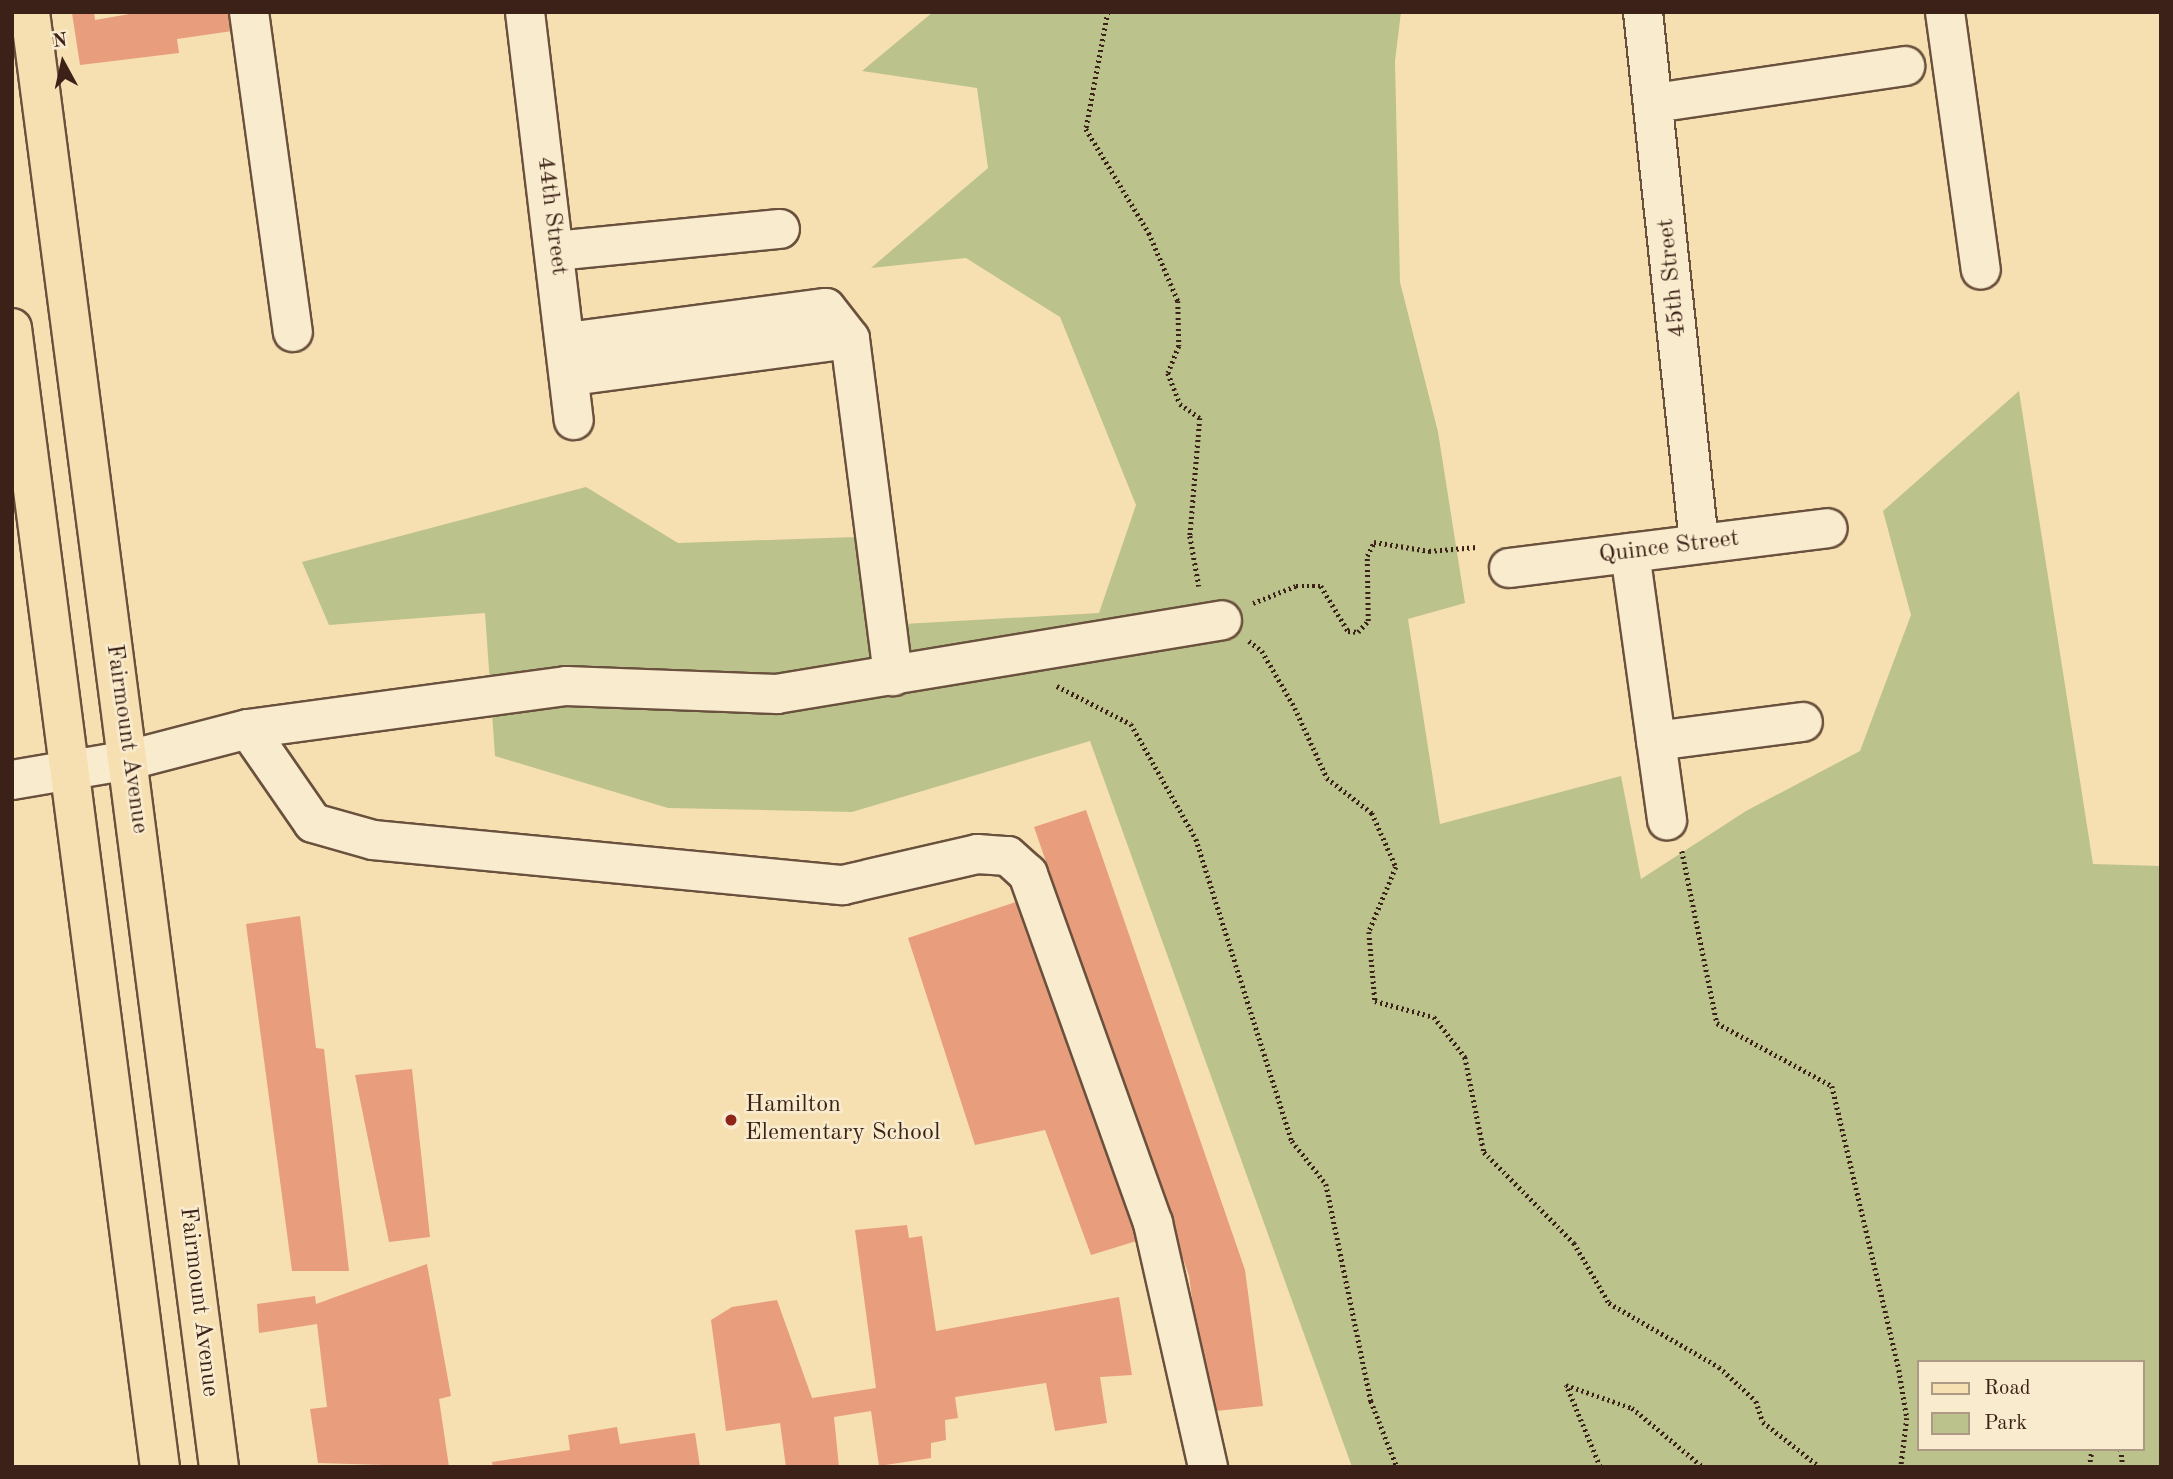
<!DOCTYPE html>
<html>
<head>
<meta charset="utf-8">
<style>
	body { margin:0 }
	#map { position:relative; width:2173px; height:1479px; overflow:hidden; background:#f6e0b2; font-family:"Old Standard TT",serif }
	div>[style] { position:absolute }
	.green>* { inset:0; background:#bcc28c }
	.building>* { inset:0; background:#e89d7c }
	.path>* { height:4.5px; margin-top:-2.25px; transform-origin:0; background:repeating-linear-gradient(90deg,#3b2117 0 2px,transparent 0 5.5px) }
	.roads { filter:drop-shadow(2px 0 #6a513e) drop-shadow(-2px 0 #6a513e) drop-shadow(0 2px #6a513e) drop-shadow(0 -2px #6a513e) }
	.minor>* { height:38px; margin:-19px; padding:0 19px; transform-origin:19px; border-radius:19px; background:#f9ebcd }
	.major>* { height:38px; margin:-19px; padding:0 19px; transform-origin:19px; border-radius:19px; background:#f6e0b2 }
	.dots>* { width:19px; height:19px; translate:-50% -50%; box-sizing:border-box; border:4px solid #f9ebcd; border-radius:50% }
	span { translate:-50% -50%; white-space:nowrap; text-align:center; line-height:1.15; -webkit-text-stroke:5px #f9ebcd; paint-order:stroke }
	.street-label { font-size:24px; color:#3b2117 }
	.poi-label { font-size:24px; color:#3b2117 }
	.left { translate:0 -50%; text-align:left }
	.frame { position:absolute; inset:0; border:14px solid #3b2117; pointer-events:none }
	.legend { position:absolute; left:1917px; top:1360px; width:228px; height:91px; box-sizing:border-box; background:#f9ebcd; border:2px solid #ad9a84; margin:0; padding:9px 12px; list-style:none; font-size:21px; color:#3b2117 }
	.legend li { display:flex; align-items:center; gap:14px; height:35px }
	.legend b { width:35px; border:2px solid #ad9a84 }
	.north { position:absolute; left:28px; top:28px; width:70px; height:70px; -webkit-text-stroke:5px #f9ebcd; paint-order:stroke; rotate:352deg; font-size:19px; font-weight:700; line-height:28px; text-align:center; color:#3b2117 }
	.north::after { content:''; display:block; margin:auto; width:24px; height:32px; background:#3b2117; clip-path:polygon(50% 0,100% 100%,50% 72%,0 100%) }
</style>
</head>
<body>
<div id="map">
	<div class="green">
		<div style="clip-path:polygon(evenodd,933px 12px,1401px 12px,1395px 61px,1400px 282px,1438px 432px,1465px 603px,1408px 619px,1440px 824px,1621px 776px,1641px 879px,1746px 811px,1860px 751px,1911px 615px,1883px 511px,2019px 391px,2093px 864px,2161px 866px,2161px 1467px,1352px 1467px,1090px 741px,852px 812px,668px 808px,495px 756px,485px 613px,329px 625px,302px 562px,586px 487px,678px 543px,855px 537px,868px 626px,1099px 613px,1136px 505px,1060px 317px,966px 258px,871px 268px,988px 168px,977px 88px,862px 71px,933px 12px,1919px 1362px,2143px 1362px,2143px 1449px,1919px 1449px,1919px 1362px)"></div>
	</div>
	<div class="building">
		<div style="clip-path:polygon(94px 12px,95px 20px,141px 12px,236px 12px,239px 30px,177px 39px,179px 53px,80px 65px,72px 13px)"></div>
		<div style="clip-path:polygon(1086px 810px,1245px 1270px,1263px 1406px,1207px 1412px,1189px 1276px,1034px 827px)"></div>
		<div style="clip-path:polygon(1028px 898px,1143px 1239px,1091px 1255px,1045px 1130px,975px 1145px,908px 938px)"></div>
		<div style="clip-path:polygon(300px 916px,316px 1048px,324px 1049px,349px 1271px,292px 1271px,246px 924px)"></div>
		<div style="clip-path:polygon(412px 1069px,430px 1237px,389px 1242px,355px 1075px)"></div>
		<div style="clip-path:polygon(907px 1225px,909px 1238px,922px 1236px,936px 1331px,1119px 1297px,1132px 1375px,1100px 1377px,1107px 1423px,1055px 1431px,1046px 1383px,955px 1397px,958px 1418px,945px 1420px,946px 1440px,931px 1443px,931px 1458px,879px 1466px,871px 1411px,834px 1417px,839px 1467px,786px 1467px,780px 1423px,726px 1431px,711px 1320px,732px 1307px,777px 1300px,812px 1398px,876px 1388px,855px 1230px)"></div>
		<div style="clip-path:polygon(427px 1264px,451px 1396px,439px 1399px,449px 1467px,318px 1463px,310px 1409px,327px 1407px,317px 1324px,259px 1333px,257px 1304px,315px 1296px,316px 1304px)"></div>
		<div style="clip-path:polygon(617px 1427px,620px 1444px,695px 1433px,700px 1467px,493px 1467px,492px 1462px,570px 1450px,568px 1435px)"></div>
	</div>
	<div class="path">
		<div style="left:1108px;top:12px;width:119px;rotate:100.6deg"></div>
		<div style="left:1086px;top:129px;width:122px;rotate:58.8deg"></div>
		<div style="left:1149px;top:233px;width:74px;rotate:66.9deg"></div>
		<div style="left:1178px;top:301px;width:45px;rotate:88.7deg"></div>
		<div style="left:1179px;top:346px;width:29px;rotate:112deg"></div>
		<div style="left:1168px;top:373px;width:33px;rotate:69deg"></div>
		<div style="left:1180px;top:404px;width:24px;rotate:35deg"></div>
		<div style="left:1200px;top:418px;width:118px;rotate:94.8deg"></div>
		<div style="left:1190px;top:536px;width:51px;rotate:79.8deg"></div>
		<div style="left:1253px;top:603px;width:46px;rotate:-21.6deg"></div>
		<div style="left:1296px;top:586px;width:25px"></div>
		<div style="left:1321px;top:586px;width:52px;rotate:59deg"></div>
		<div style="left:1348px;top:631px;width:10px;rotate:6deg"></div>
		<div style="left:1358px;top:632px;width:15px;rotate:-48deg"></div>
		<div style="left:1368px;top:621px;width:65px;rotate:-90.9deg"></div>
		<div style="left:1367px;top:556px;width:16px;rotate:-63deg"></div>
		<div style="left:1374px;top:542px;width:56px;rotate:9.3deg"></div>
		<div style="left:1429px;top:551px;width:48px;rotate:-4.8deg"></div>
		<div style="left:1249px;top:641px;width:16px;rotate:38deg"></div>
		<div style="left:1262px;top:651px;width:66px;rotate:59.9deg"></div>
		<div style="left:1295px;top:708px;width:77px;rotate:65.4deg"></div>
		<div style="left:1327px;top:778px;width:57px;rotate:37.9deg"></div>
		<div style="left:1372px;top:813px;width:59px;rotate:66deg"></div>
		<div style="left:1396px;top:867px;width:70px;rotate:112.6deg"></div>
		<div style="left:1369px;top:932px;width:69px;rotate:85deg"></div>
		<div style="left:1375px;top:1001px;width:61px;rotate:15.2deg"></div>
		<div style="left:1434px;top:1017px;width:51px;rotate:52.2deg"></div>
		<div style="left:1465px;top:1057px;width:97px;rotate:78.7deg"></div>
		<div style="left:1484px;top:1152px;width:128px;rotate:45.3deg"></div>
		<div style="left:1574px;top:1243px;width:69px;rotate:59.7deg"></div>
		<div style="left:1609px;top:1303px;width:127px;rotate:30.2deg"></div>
		<div style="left:1719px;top:1367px;width:50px;rotate:42.6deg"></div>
		<div style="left:1756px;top:1401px;width:22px;rotate:72deg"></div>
		<div style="left:1763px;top:1422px;width:73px;rotate:38.3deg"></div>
		<div style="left:1057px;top:686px;width:83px;rotate:27.2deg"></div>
		<div style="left:1131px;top:724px;width:132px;rotate:60.5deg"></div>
		<div style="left:1196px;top:839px;width:317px;rotate:72.4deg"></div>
		<div style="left:1292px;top:1141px;width:55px;rotate:51.7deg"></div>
		<div style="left:1326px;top:1184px;width:222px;rotate:78.3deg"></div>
		<div style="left:1371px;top:1401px;width:71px;rotate:68.5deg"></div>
		<div style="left:1682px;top:851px;width:176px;rotate:78.5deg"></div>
		<div style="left:1717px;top:1023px;width:131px;rotate:28.7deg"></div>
		<div style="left:1832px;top:1086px;width:292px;rotate:76.7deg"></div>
		<div style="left:1899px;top:1370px;width:49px;rotate:80.5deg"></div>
		<div style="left:1907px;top:1418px;width:49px;rotate:97deg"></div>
		<div style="left:2121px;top:1449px;width:18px;rotate:84deg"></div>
		<div style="left:1600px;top:1467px;width:89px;rotate:-112.5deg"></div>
		<div style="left:1566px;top:1385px;width:70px;rotate:19.2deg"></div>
		<div style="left:1632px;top:1408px;width:92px;rotate:39.7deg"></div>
		<div style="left:2089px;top:1467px;width:18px;rotate:-81deg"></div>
	</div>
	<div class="roads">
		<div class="minor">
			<div style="left:249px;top:12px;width:323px;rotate:82.2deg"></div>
			<div style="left:525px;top:12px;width:411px;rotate:83.2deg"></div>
			<div style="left:1643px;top:12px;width:534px;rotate:83.98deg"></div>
			<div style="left:1945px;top:12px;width:260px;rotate:82.1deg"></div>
			<div style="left:1655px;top:103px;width:253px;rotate:-8.4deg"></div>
			<div style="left:555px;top:251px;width:226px;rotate:-5.6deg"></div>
			<div style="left:567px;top:342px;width:261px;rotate:-7.5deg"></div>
			<div style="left:826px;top:308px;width:39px;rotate:52deg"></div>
			<div style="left:572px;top:376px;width:280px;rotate:-7.6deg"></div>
			<div style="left:850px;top:339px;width:340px;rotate:82.7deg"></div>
			<div style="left:1630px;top:553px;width:270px;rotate:82.1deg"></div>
			<div style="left:1509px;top:568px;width:321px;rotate:-7.1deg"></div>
			<div style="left:248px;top:729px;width:114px;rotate:55.3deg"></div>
			<div style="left:313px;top:823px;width:62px;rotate:15.8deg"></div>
			<div style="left:373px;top:840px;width:472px;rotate:5.5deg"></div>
			<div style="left:843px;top:885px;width:138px;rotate:-13deg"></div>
			<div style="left:977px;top:854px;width:31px;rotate:4deg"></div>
			<div style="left:1008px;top:856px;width:27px;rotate:42deg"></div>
			<div style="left:1028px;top:874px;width:371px;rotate:70.3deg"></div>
			<div style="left:1153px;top:1223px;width:250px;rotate:77.3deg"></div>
			<div style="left:1656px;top:741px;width:148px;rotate:-7.4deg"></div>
			<div style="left:12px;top:780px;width:119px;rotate:-9.7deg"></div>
			<div style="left:129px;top:760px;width:123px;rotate:-14.6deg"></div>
			<div style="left:248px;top:729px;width:321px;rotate:-7.7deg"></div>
			<div style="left:566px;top:686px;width:211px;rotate:2.2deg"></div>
			<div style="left:777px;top:694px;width:451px;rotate:-9.4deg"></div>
		</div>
		<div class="major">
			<div style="left:30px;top:12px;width:1467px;rotate:82.6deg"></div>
			<div style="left:12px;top:328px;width:1149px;rotate:82.6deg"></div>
		</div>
	</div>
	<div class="dots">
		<div style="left:731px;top:1120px;background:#8f2418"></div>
	</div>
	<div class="street-label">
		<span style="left:551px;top:216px;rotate:83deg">44th Street</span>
		<span style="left:1673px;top:278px;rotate:-96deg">45th Street</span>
		<span style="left:1669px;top:548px;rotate:-7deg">Quince Street</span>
		<span style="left:126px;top:739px;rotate:82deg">Fairmount Avenue</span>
		<span style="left:198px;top:1302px;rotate:83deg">Fairmount Avenue</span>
	</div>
	<div class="poi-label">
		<span class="left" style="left:745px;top:1120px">Hamilton<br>Elementary School</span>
	</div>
	<div class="frame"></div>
	<ul class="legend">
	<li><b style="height:9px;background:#f6e0b2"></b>Road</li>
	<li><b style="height:19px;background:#bcc28c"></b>Park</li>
	</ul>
	<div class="north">N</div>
</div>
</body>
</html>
